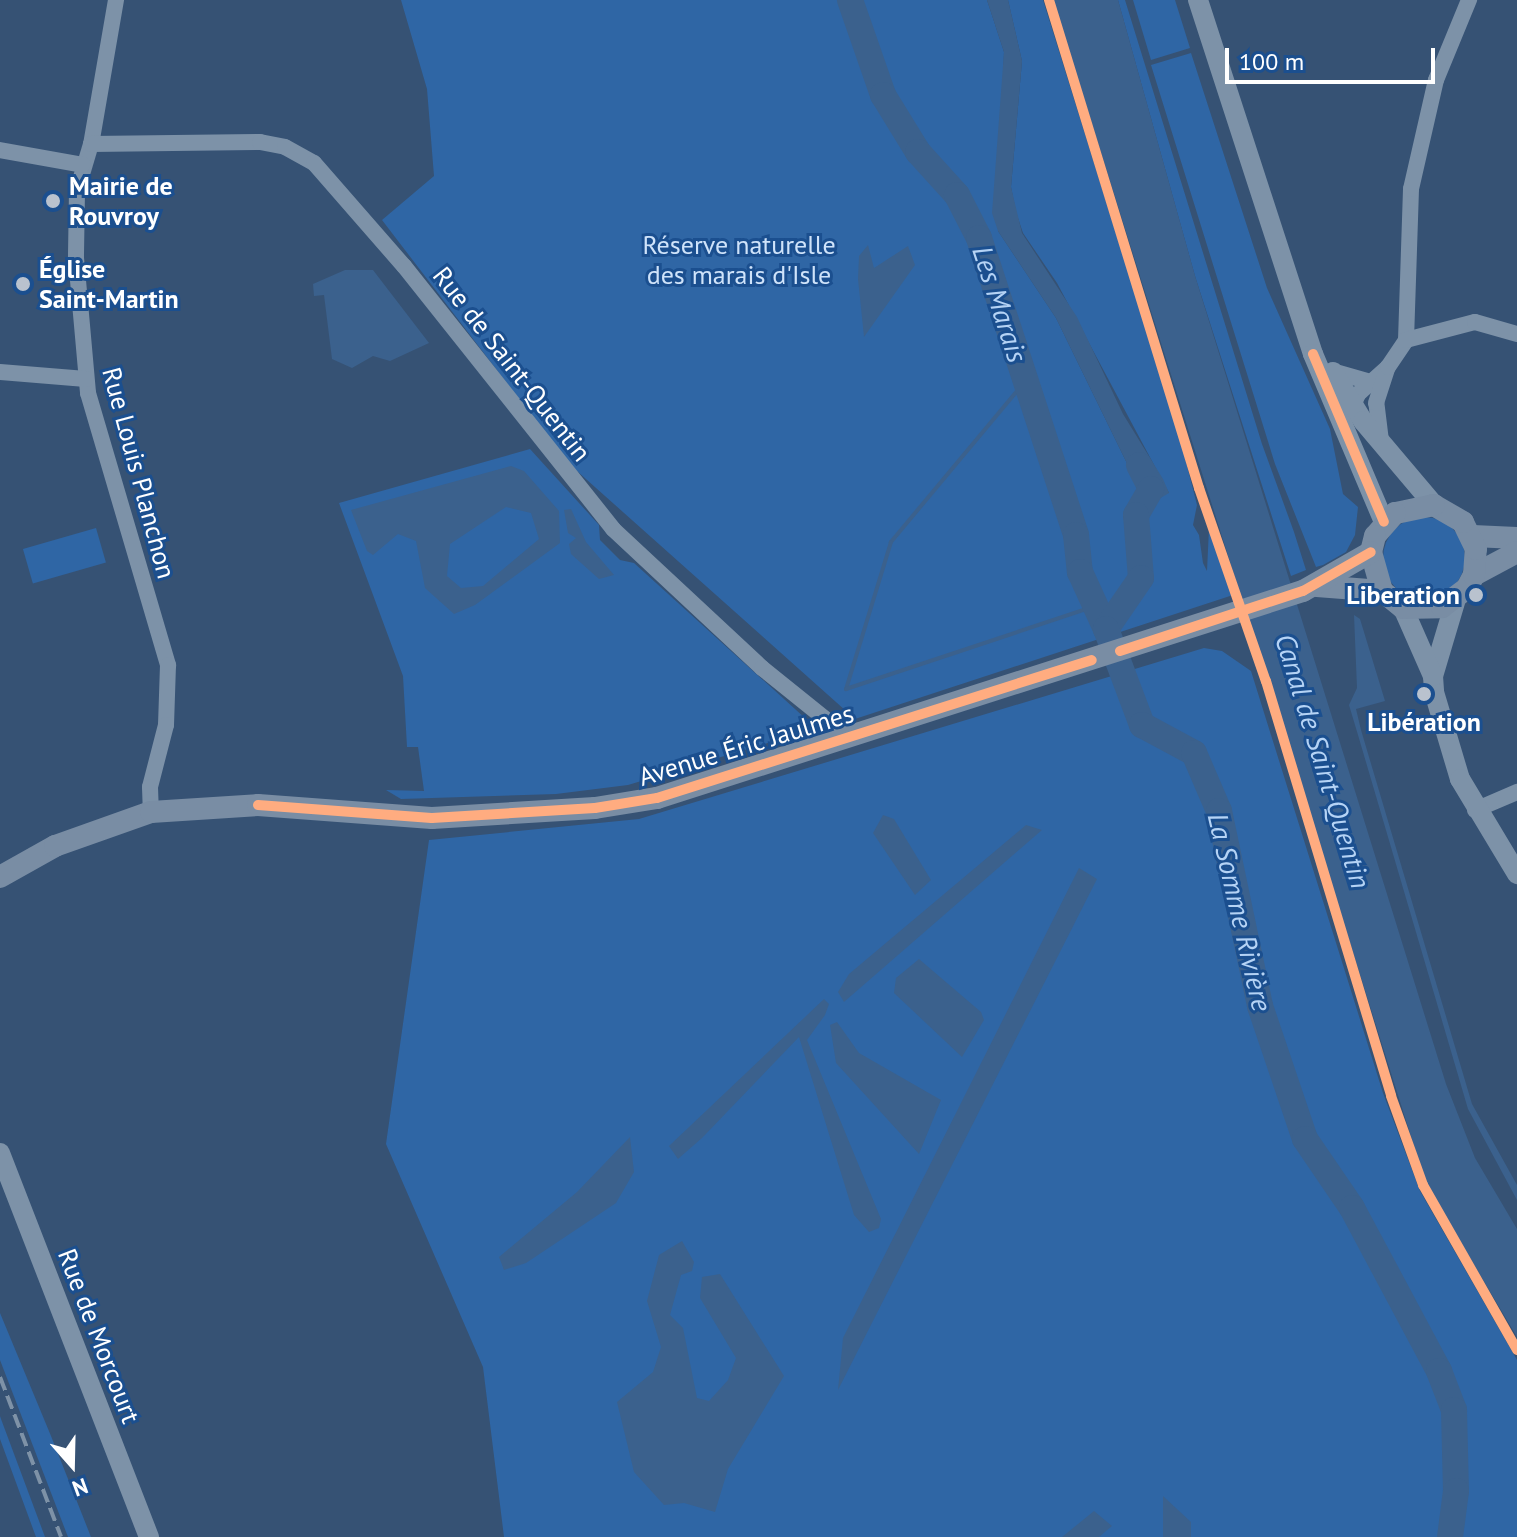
<!DOCTYPE html>
<html>
<head>
<meta charset="utf-8">
<style>
	body { margin:0 }
	#map { position:relative; width:1517px; height:1537px; overflow:hidden; background:#365274; font-family:"PT Sans",sans-serif }
	div>[style] { position:absolute }
	.green>* { inset:0; background:#2f66a5; transform-origin:0 0 }
	.round { border-radius:50% }
	.water>* { inset:0; background:#3b618d }
	.stream>* { height:4px; margin:-2px; padding:0 2px; transform-origin:2px; border-radius:2px; background:#3b618d }
	.river>* { height:26px; margin:-13px; padding:0 13px; transform-origin:13px; border-radius:13px; background:#3b618d }
	.minor>* { height:16px; margin:-8px; padding:0 8px; transform-origin:8px; border-radius:8px; background:#7d92a8 }
	.tertiary>* { height:20px; margin:-10px; padding:0 10px; transform-origin:10px; border-radius:10px; background:#7d92a8 }
	.secondary>* { height:22px; margin:-11px; padding:0 11px; transform-origin:11px; border-radius:11px; background:#798da4 }
	.rail>* { height:4px; margin-top:-2px; transform-origin:0; background:repeating-linear-gradient(90deg,#7e92a7 0 14px,transparent 0 20px) }
	.cycleway>* { height:10px; margin:-5px; padding:0 5px; transform-origin:5px; border-radius:5px; background:#ffac80 }
	.dots>* { width:22px; height:22px; translate:-50% -50%; box-sizing:border-box; border:4px solid #1b4f8f; border-radius:50% }
	span { translate:-50% -50%; white-space:nowrap; text-align:center; line-height:1.15; -webkit-text-stroke:6px #1b4f8f; paint-order:stroke }
	.poi-label { font-size:26px; color:#fff; font-weight:700 }
	.left { translate:0 -50%; text-align:left }
	.right { translate:-100% -50%; text-align:right }
	.park-label { font-size:26px; color:#cfe3fa }
	.street-label { font-size:26px; color:#fff }
	.water-label { font-size:28px; color:#b5d3f5; font-style:italic }
	.north { position:absolute; left:32px; top:1425px; width:80px; height:80px; -webkit-text-stroke:6px #1b4f8f; paint-order:stroke; rotate:160deg; font-size:22px; font-weight:700; line-height:32px; text-align:center; color:#fff }
	.north::after { content:''; display:block; margin:auto; width:28px; height:36px; background:#fff; clip-path:polygon(50% 0,100% 100%,50% 72%,0 100%) }
	.scale { position:absolute; left:1225px; top:48px; width:210px; height:36px; box-sizing:border-box; border:4px solid #fff; border-top:0; padding-left:10px; font-size:24px; line-height:28px; white-space:nowrap; color:#fff; -webkit-text-stroke:6px #1b4f8f; paint-order:stroke }
</style>
</head>
<body>
<div id="map">
	<div class="green">
		<div style="clip-path:polygon(401px 0,987px 0,1004px 52px,998px 231px,1056px 318px,1141px 492px,1169px 493px,1057px 283px,1023px 233px,1016px 212px,1011px 187px,1022px 61px,1008px 0,1043px 0,1180px 438px,1197px 505px,1193px 525px,1199px 535px,1203px 563px,1207px 571px,1209px 528px,1233px 595px,855px 719px,568px 463px,382px 220px,434px 176px,427px 89px)"></div>
		<div style="clip-path:polygon(1118px 0,1125px 0,1262px 444px,1294px 532px,1306px 570px,1291px 576px,1195px 276px)"></div>
		<div style="clip-path:polygon(1133px 0,1175px 0,1190px 48px,1151px 60px)"></div>
		<div style="clip-path:polygon(1191px 53px,1267px 288px,1330px 429px,1343px 494px,1358px 507px,1355px 535px,1346px 552px,1323px 565px,1316px 567px,1275px 464px,1151px 65px)"></div>
		<div style="clip-path:polygon(530px 449px,599px 525px,600px 540px,620px 560px,634px 563px,806px 719px,804px 732px,628px 785px,556px 794px,401px 799px,386px 790px,424px 791px,418px 747px,407px 747px,403px 676px,339px 503px)"></div>
		<div class="round" style="left:1383px;top:517px;width:82px;height:82px"></div>
		<div style="left:96px;top:528px;width:36px;height:76px;rotate:74deg"></div>
		<div style="clip-path:polygon(1204px 648px,1222px 651px,1251px 671px,1383px 1093px,1420px 1191px,1517px 1360px,1517px 1537px,504px 1537px,483px 1367px,386px 1144px,429px 840px,639px 819px)"></div>
		<div style="clip-path:polygon(0 1313px,51px 1436px,91px 1537px,68px 1537px,0 1360px)"></div>
		<div style="clip-path:polygon(0 1416px,1px 1419px,45px 1537px,36px 1537px,0 1439px)"></div>
	</div>
	<div class="water">
		<div style="clip-path:polygon(987px 0,1008px 0,1022px 61px,1011px 187px,1022px 233px,1077px 317px,1123px 414px,1163px 479px,1169px 493px,1157px 500px,1141px 492px,1056px 318px,998px 231px,992px 213px,1004px 52px)"></div>
		<div style="clip-path:polygon(1053px 0,1118px 0,1195px 276px,1446px 1084px,1475px 1158px,1517px 1229px,1517px 1337px,1426px 1184px)"></div>
		<div style="clip-path:polygon(868px 245px,874px 268px,908px 246px,915px 265px,864px 337px,858px 279px,859px 256px)"></div>
		<div style="clip-path:polygon(345px 270px,373px 270px,429px 343px,390px 361px,373px 356px,352px 368px,332px 359px,324px 295px,314px 296px,313px 284px)"></div>
		<div style="clip-path:polygon(evenodd,511px 466px,524px 471px,559px 511px,560px 543px,475px 605px,454px 614px,425px 588px,416px 541px,398px 534px,373px 555px,367px 551px,351px 510px,511px 466px,506px 507px,531px 513px,539px 539px,483px 586px,461px 588px,447px 576px,450px 544px,506px 507px)"></div>
		<div style="clip-path:polygon(571px 509px,586px 542px,614px 575px,599px 579px,571px 554px,569px 544px,576px 538px,568px 533px,564px 510px)"></div>
		<div style="clip-path:polygon(1354px 615px,1360px 619px,1385px 701px,1356px 709px,1361px 730px,1472px 1104px,1517px 1185px,1517px 1200px,1468px 1109px,1358px 735px,1349px 705px,1357px 688px)"></div>
		<div style="clip-path:polygon(883px 815px,894px 819px,931px 880px,915px 895px,873px 833px)"></div>
		<div style="clip-path:polygon(1026px 825px,1042px 830px,844px 1002px,838px 992px,849px 974px)"></div>
		<div style="clip-path:polygon(1079px 868px,1097px 879px,838px 1390px,843px 1338px)"></div>
		<div style="clip-path:polygon(919px 959px,981px 1012px,984px 1020px,962px 1057px,894px 993px,896px 978px)"></div>
		<div style="clip-path:polygon(824px 999px,829px 1004px,825px 1015px,807px 1040px,881px 1219px,879px 1228px,869px 1232px,854px 1215px,799px 1037px,702px 1138px,678px 1159px,669px 1146px)"></div>
		<div style="clip-path:polygon(837px 1022px,859px 1053px,941px 1100px,919px 1154px,836px 1063px,830px 1025px)"></div>
		<div style="clip-path:polygon(630px 1137px,634px 1172px,616px 1203px,526px 1263px,504px 1270px,499px 1257px,577px 1192px)"></div>
		<div style="clip-path:polygon(682px 1241px,694px 1262px,692px 1271px,681px 1275px,670px 1315px,683px 1328px,697px 1398px,709px 1401px,728px 1380px,736px 1358px,700px 1298px,702px 1277px,720px 1274px,784px 1376px,728px 1469px,715px 1512px,684px 1503px,664px 1505px,634px 1472px,617px 1402px,653px 1372px,661px 1347px,647px 1301px,659px 1255px)"></div>
		<div style="clip-path:polygon(1163px 1496px,1191px 1522px,1191px 1537px,1163px 1537px)"></div>
		<div style="clip-path:polygon(1094px 1511px,1112px 1526px,1099px 1537px,1062px 1537px)"></div>
	</div>
	<div class="stream">
		<div style="left:1028px;top:378px;width:214px;rotate:129.9deg"></div>
		<div style="left:891px;top:542px;width:154px;rotate:107deg"></div>
		<div style="left:846px;top:689px;width:267px;rotate:-18.4deg"></div>
	</div>
	<div class="river">
		<div style="left:850px;top:0;width:101px;rotate:70.8deg"></div>
		<div style="left:883px;top:95px;width:67px;rotate:58.4deg"></div>
		<div style="left:918px;top:152px;width:58px;rotate:47.8deg"></div>
		<div style="left:957px;top:195px;width:48px;rotate:62.9deg"></div>
		<div style="left:979px;top:238px;width:312px;rotate:71.9deg"></div>
		<div style="left:1076px;top:535px;width:37px;rotate:84deg"></div>
		<div style="left:1080px;top:572px;width:63px;rotate:65.5deg"></div>
		<div style="left:1139px;top:465px;width:27px;rotate:63deg"></div>
		<div style="left:1151px;top:489px;width:30px;rotate:120deg"></div>
		<div style="left:1136px;top:515px;width:63px;rotate:85.5deg"></div>
		<div style="left:1141px;top:578px;width:62px;rotate:124.5deg"></div>
		<div style="left:1106px;top:629px;width:103px;rotate:69.4deg"></div>
		<div style="left:1142px;top:725px;width:59px;rotate:28.3deg"></div>
		<div style="left:1194px;top:753px;width:63px;rotate:66.7deg"></div>
		<div style="left:1219px;top:811px;width:199px;rotate:78.1deg"></div>
		<div style="left:1260px;top:1006px;width:140px;rotate:71.3deg"></div>
		<div style="left:1305px;top:1139px;width:83px;rotate:55.7deg"></div>
		<div style="left:1352px;top:1208px;width:185px;rotate:61.9deg"></div>
		<div style="left:1439px;top:1371px;width:42px;rotate:69deg"></div>
		<div style="left:1454px;top:1410px;width:81px;rotate:88.6deg"></div>
		<div style="left:1456px;top:1491px;width:46px;rotate:97.4deg"></div>
	</div>
	<div class="minor">
		<div style="left:116px;top:0;width:146px;rotate:99.8deg"></div>
		<div style="left:91px;top:144px;width:49px;rotate:106.6deg"></div>
		<div style="left:77px;top:191px;width:67px;rotate:90.9deg"></div>
		<div style="left:76px;top:258px;width:136px;rotate:84.9deg"></div>
		<div style="left:88px;top:393px;width:284px;rotate:73.6deg"></div>
		<div style="left:168px;top:665px;width:60px;rotate:91.9deg"></div>
		<div style="left:166px;top:725px;width:64px;rotate:104.5deg"></div>
		<div style="left:150px;top:787px;width:25px;rotate:88deg"></div>
		<div style="left:91px;top:144px;width:169px;rotate:-0.7deg"></div>
		<div style="left:260px;top:142px;width:25px;rotate:11deg"></div>
		<div style="left:285px;top:147px;width:33px;rotate:29deg"></div>
		<div style="left:314px;top:163px;width:137px;rotate:48.9deg"></div>
		<div style="left:404px;top:266px;width:336px;rotate:51.5deg"></div>
		<div style="left:613px;top:529px;width:204px;rotate:43deg"></div>
		<div style="left:762px;top:668px;width:112px;rotate:38.8deg"></div>
		<div style="left:0;top:150px;width:84px;rotate:10.2deg"></div>
		<div style="left:1406px;top:340px;width:151px;rotate:-88.1deg"></div>
		<div style="left:1411px;top:189px;width:112px;rotate:-77.1deg"></div>
		<div style="left:1436px;top:80px;width:87px;rotate:-67.6deg"></div>
		<div style="left:1332px;top:371px;width:40px;rotate:16deg"></div>
		<div style="left:0;top:372px;width:86px;rotate:4.7deg"></div>
		<div style="left:1351px;top:410px;width:17px;rotate:-66deg"></div>
		<div style="left:1358px;top:394px;width:39px;rotate:-42deg"></div>
		<div style="left:1381px;top:441px;width:38px;rotate:-97deg"></div>
		<div style="left:1376px;top:403px;width:38px;rotate:-72deg"></div>
		<div style="left:1388px;top:367px;width:32px;rotate:-56deg"></div>
		<div style="left:1406px;top:340px;width:71px;rotate:-14.6deg"></div>
		<div style="left:1475px;top:322px;width:44px;rotate:15.9deg"></div>
		<div style="left:1475px;top:810px;width:46px;rotate:-23.2deg"></div>
	</div>
	<div class="tertiary">
		<div style="left:1198px;top:0;width:372px;rotate:72deg"></div>
		<div style="left:1313px;top:354px;width:182px;rotate:67.1deg"></div>
		<div style="left:1333px;top:372px;width:57px;rotate:58.5deg"></div>
		<div style="left:1363px;top:421px;width:110px;rotate:49.8deg"></div>
		<div style="left:1456px;top:599px;width:80px;rotate:106.6deg"></div>
		<div style="left:1433px;top:676px;width:16px;rotate:86deg"></div>
		<div style="left:1434px;top:692px;width:91px;rotate:73.4deg"></div>
		<div style="left:1460px;top:779px;width:111px;rotate:59deg"></div>
		<div style="left:1403px;top:608px;width:74px;rotate:66.2deg"></div>
		<div style="left:0;top:1153px;width:412px;rotate:68.8deg"></div>
	</div>
	<div class="secondary">
		<div style="left:1473px;top:536px;width:44px;rotate:2.6deg"></div>
		<div style="left:1474px;top:575px;width:49px;rotate:-28.1deg"></div>
		<div style="left:1317px;top:586px;width:65px;rotate:4.4deg"></div>
		<div style="left:1382px;top:591px;width:27px;rotate:39deg"></div>
		<div style="left:1403px;top:608px;width:39px;rotate:-1deg"></div>
		<div style="left:1442px;top:607px;width:31px;rotate:-37deg"></div>
		<div style="left:1467px;top:588px;width:15px;rotate:-62deg"></div>
		<div style="left:1474px;top:575px;width:26px;rotate:-86deg"></div>
		<div style="left:1476px;top:549px;width:30px;rotate:-116deg"></div>
		<div style="left:1463px;top:522px;width:34px;rotate:-150deg"></div>
		<div style="left:1434px;top:505px;width:40px;rotate:168deg"></div>
		<div style="left:1395px;top:513px;width:30px;rotate:131deg"></div>
		<div style="left:1375px;top:536px;width:16px;rotate:104deg"></div>
		<div style="left:1371px;top:552px;width:41px;rotate:74.2deg"></div>
		<div style="left:0;top:877px;width:63px;rotate:-29.4deg"></div>
		<div style="left:55px;top:846px;width:102px;rotate:-19.5deg"></div>
		<div style="left:151px;top:812px;width:107px;rotate:-3.7deg"></div>
		<div style="left:258px;top:805px;width:174px;rotate:4.3deg"></div>
		<div style="left:432px;top:818px;width:163px;rotate:-3.5deg"></div>
		<div style="left:595px;top:808px;width:63px;rotate:-9.2deg"></div>
		<div style="left:657px;top:798px;width:678px;rotate:-17.77deg"></div>
		<div style="left:1303px;top:591px;width:78px;rotate:-29.8deg"></div>
	</div>
	<div class="rail">
		<div style="left:0;top:1377px;width:171px;rotate:69.1deg"></div>
	</div>
	<div class="cycleway">
		<div style="left:1049px;top:0;width:511px;rotate:72.91deg"></div>
		<div style="left:1199px;top:488px;width:204px;rotate:70.9deg"></div>
		<div style="left:1266px;top:681px;width:433px;rotate:73.2deg"></div>
		<div style="left:1391px;top:1096px;width:95px;rotate:70.2deg"></div>
		<div style="left:1423px;top:1185px;width:190px;rotate:60.3deg"></div>
		<div style="left:1313px;top:354px;width:182px;rotate:67.1deg"></div>
		<div style="left:1120px;top:651px;width:193px;rotate:-18.2deg"></div>
		<div style="left:1303px;top:591px;width:78px;rotate:-29.8deg"></div>
		<div style="left:258px;top:805px;width:174px;rotate:4.3deg"></div>
		<div style="left:432px;top:818px;width:163px;rotate:-3.5deg"></div>
		<div style="left:595px;top:808px;width:63px;rotate:-9.2deg"></div>
		<div style="left:657px;top:798px;width:456px;rotate:-17.6deg"></div>
	</div>
	<div class="dots">
		<div style="left:53px;top:201px;background:#b9c2ce"></div>
		<div style="left:23px;top:284px;background:#b9c2ce"></div>
		<div style="left:1476px;top:595px;background:#b9c2ce"></div>
		<div style="left:1424px;top:694px;background:#b9c2ce"></div>
	</div>
	<div class="poi-label">
		<span class="left" style="left:69px;top:201px">Mairie de<br>Rouvroy</span>
		<span class="left" style="left:39px;top:284px">Église<br>Saint-Martin</span>
		<span class="right" style="left:1460px;top:595px">Liberation</span>
		<span style="left:1424px;top:722px">Libération</span>
	</div>
	<div class="park-label">
		<span style="left:739px;top:260px">Réserve naturelle<br>des marais d'Isle</span>
	</div>
	<div class="street-label">
		<span style="left:512px;top:364px;rotate:52deg">Rue de Saint-Quentin</span>
		<span style="left:139px;top:473px;rotate:75deg">Rue Louis Planchon</span>
		<span style="left:746px;top:745px;rotate:-17deg">Avenue Éric Jaulmes</span>
		<span style="left:99px;top:1336px;rotate:69deg">Rue de Morcourt</span>
	</div>
	<div class="water-label">
		<span style="left:1000px;top:304px;rotate:72deg">Les Marais</span>
		<span style="left:1323px;top:761px;rotate:73deg">Canal de Saint-Quentin</span>
		<span style="left:1240px;top:912px;rotate:77deg">La Somme Rivière</span>
	</div>
	<div class="north">N</div>
	<div class="scale">100 m</div>
</div>
</body>
</html>
